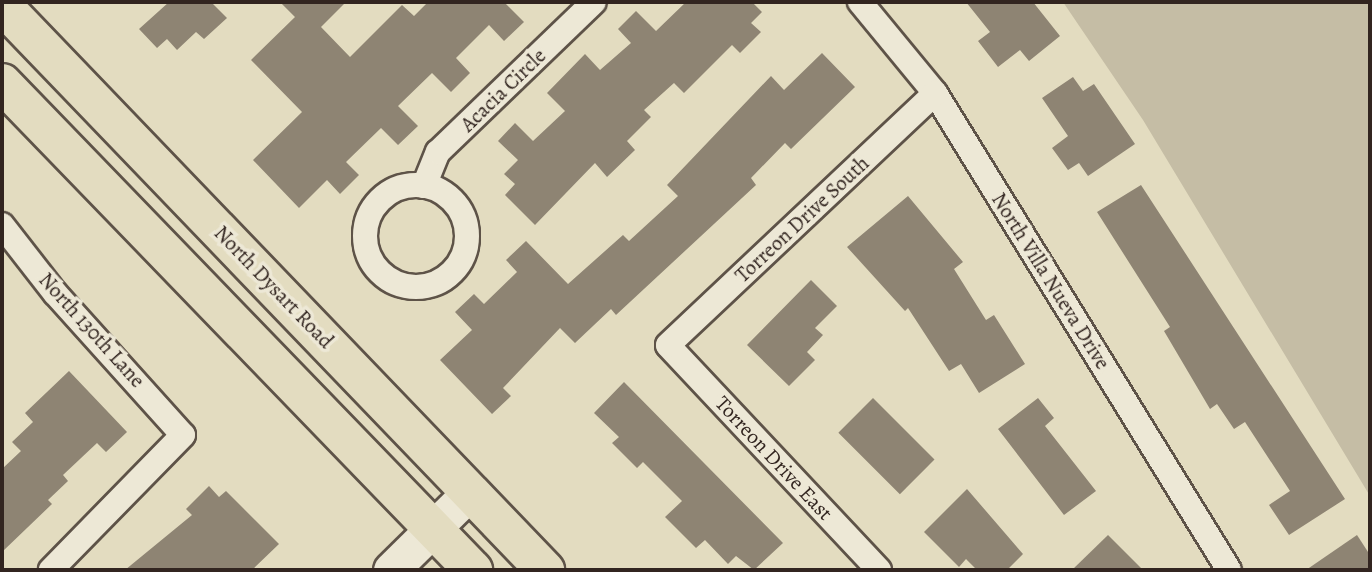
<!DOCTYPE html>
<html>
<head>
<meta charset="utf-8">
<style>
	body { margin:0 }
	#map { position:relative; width:1372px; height:572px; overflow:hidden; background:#e3dcc0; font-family:Alegreya,serif }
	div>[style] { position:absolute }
	.green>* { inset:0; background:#c5bda5 }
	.building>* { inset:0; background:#8e8473; transform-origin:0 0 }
	.roads { filter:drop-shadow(2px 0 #5e5348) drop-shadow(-2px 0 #5e5348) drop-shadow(0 2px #5e5348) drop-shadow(0 -2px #5e5348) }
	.street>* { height:24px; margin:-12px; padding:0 12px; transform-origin:12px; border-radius:12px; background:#ede8d6 }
	.street>.ring { margin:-12px; padding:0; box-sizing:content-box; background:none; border:24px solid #ede8d6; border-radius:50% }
	.secondary>* { height:35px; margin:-17.5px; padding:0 17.5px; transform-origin:17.5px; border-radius:17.5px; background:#ede8d6 }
	.primary>* { height:38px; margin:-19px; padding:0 19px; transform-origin:19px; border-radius:19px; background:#e3dcc0 }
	span { translate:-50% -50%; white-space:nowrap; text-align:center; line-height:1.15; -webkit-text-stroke:7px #ede8d6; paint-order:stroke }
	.street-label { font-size:21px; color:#322520 }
	.frame { position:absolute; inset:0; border:4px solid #322520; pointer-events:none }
</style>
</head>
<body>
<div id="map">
	<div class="green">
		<div style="clip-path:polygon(1063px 2px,1370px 2px,1370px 496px,1143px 120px)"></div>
	</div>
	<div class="building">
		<div style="clip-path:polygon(169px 2px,211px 2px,227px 18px,204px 39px,196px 32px,177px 50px,167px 39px,157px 48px,139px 29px)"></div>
		<div style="clip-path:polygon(280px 2px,346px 2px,321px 27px,350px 57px,402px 5px,414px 16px,428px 2px,504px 2px,524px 22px,504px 41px,489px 25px,456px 58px,470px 73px,451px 92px,432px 73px,398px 106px,418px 126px,398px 145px,381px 128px,346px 162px,359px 175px,340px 194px,327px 180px,299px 208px,253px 160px,302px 112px,251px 60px,295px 17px)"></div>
		<div style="clip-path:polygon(686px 2px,752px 2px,762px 12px,751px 23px,761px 32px,740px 53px,732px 45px,684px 93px,674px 83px,644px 110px,651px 117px,627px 141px,635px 150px,607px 177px,595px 163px,535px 225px,505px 195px,515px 184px,504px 174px,518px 160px,498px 141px,515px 123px,533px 141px,565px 111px,547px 93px,585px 54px,600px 70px,631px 43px,618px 29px,636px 11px,656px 31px)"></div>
		<div style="clip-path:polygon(966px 2px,1033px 2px,1060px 36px,1029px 61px,1020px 50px,998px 67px,978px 41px,990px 32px)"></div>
		<div style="clip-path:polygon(822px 53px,855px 87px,791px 149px,785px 143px,751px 178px,756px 185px,616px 315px,611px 309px,575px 343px,560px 328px,503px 388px,511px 396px,492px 414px,440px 360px,472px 330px,455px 312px,474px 294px,484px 304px,517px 272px,506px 260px,526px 241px,568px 284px,623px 235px,629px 241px,678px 196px,667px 185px,771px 76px,784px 90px)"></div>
		<div style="clip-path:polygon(1073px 77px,1083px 91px,1094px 84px,1135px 144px,1088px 176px,1079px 163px,1068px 170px,1052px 148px,1068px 136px,1042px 98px)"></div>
		<div style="clip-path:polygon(1141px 185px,1345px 499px,1289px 535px,1269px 505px,1290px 491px,1245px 422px,1234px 429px,1217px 404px,1210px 409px,1164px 331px,1170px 327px,1097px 212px)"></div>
		<div style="clip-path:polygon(908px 196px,963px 262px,954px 269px,986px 320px,994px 315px,1025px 364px,979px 393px,961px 364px,949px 371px,908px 308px,905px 311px,847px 247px)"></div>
		<div style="clip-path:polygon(811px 280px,837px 306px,815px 328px,823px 335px,807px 352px,815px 360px,789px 386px,747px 345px)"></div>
		<div style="clip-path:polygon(69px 371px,127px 432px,106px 452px,97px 443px,63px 475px,68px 481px,48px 500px,52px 504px,2px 552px,2px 469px,21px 451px,12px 442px,33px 422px,25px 413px)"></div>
		<div style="clip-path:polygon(624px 382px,783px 543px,754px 570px,736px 556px,728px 564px,705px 540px,696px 548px,665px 517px,682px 501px,643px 462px,637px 468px,612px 443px,619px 437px,594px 413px)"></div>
		<div style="left:873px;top:398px;width:87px;height:49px;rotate:45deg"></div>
		<div style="clip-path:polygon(1038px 398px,1054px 418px,1045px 426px,1096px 491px,1064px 515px,998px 429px)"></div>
		<div style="clip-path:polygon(209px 486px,219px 497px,226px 491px,279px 544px,252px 570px,125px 570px,192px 515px,186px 509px)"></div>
		<div style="clip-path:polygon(967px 489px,1023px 554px,1007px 570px,977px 570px,966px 559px,959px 567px,924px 532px)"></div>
		<div style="clip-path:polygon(1108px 535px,1143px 570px,1072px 570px)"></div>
		<div style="clip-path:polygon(1357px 535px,1370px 555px,1370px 570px,1306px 570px)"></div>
	</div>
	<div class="roads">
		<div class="street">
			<div style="left:860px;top:2px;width:118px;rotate:50.5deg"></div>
			<div style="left:935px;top:93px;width:560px;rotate:58.35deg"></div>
			<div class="ring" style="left:365px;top:185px;width:78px;height:78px"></div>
			<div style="left:424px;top:186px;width:37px;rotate:-68deg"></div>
			<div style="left:438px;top:152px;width:216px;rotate:-43.9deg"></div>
			<div style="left:2px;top:225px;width:86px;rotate:52.1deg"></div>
			<div style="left:55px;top:293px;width:191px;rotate:48deg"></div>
			<div style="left:183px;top:435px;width:189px;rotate:134.4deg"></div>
			<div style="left:879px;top:570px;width:308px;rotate:-133.2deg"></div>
			<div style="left:668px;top:345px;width:367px;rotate:-43.3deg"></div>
		</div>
		<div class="secondary">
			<div style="left:391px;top:570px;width:111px;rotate:-44.6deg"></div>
		</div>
		<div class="primary">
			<div style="left:2px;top:5px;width:784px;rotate:46.14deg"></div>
			<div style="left:2px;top:83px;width:678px;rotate:45.96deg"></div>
		</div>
	</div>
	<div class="street-label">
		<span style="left:503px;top:90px;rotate:-44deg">Acacia Circle</span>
		<span style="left:802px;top:219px;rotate:-43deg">Torreon Drive South</span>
		<span style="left:1051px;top:281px;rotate:58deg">North Villa Nueva Drive</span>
		<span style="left:274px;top:287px;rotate:46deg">North Dysart Road</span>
		<span style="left:92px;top:330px;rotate:48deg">North 130th Lane</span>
		<span style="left:774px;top:458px;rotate:47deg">Torreon Drive East</span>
	</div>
	<div class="frame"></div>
</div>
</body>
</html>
